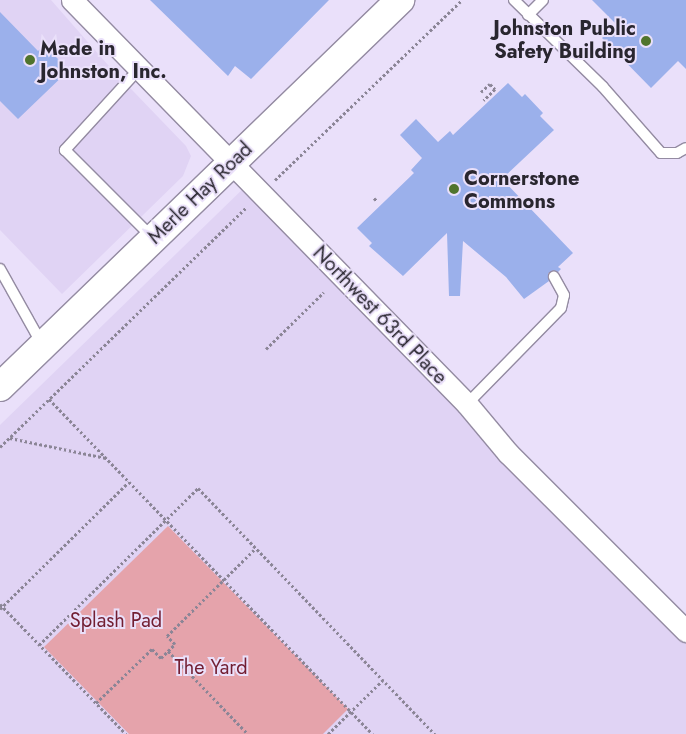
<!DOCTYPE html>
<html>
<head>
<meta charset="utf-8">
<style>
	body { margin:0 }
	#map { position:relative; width:686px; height:734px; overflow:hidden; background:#eae0fa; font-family:Jost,sans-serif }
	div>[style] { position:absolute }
	.built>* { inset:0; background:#e0d3f4 }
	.green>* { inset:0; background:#e5a3ab }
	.building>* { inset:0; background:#9bb0eb }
	.path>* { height:3px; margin-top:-1.5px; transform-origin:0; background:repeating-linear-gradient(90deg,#8b8596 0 2.5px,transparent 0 5px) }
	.roads { filter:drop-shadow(1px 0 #948ba2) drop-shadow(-1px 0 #948ba2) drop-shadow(0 1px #948ba2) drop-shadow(0 -1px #948ba2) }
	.lane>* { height:10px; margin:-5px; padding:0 5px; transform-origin:5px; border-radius:5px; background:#fff }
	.street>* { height:21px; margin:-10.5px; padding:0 10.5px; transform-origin:10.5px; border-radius:10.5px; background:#fff }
	.secondary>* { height:28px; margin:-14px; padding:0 14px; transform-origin:14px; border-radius:14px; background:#fff }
	.dots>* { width:14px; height:14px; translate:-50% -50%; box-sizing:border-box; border:2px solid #eae0fa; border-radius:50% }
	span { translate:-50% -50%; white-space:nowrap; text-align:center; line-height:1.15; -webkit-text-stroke:4px #eae0fa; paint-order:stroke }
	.poi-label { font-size:20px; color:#29262f; font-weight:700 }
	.right { translate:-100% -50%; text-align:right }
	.left { translate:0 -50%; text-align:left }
	.street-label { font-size:20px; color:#29262f }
	.park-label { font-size:20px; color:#721e32 }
</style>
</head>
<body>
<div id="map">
	<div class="built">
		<div style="clip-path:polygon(0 0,51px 0,108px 65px,186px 146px,191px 156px,183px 176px,62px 294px,0 230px)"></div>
		<div style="clip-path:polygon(250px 182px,686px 631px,686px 734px,0 734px,0 425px)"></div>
	</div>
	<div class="green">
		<div style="clip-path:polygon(168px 526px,348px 709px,323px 734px,129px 734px,44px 647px)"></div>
	</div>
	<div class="building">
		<div style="clip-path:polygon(150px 0,329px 0,251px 79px,235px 66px,228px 76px)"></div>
		<div style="clip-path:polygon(592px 0,686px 0,686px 69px,678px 61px,651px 88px,602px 38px,616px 24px)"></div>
		<div style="clip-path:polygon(0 12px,38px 51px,44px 45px,69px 70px,18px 119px,0 101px)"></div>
		<div style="clip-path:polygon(508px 83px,522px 97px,525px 94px,543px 113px,540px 116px,554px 130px,502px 179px,573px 253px,558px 267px,561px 269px,558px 272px,548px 273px,549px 281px,524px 299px,506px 277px,463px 241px,460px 296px,449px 296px,447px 233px,403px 276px,369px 246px,372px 243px,357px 228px,414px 173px,411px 170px,422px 158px,400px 135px,416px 119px,438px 142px,450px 131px,453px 135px)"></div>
	</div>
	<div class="path">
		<div style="left:481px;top:92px;width:12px;rotate:-42deg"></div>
		<div style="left:490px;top:84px;width:7px;rotate:45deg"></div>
		<div style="left:495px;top:89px;width:16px;rotate:135deg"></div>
		<div style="left:275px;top:180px;width:260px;rotate:-43.9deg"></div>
		<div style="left:374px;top:198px;width:4px;rotate:45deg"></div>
		<div style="left:266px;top:349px;width:81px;rotate:-44.5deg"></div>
		<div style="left:49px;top:399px;width:466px;rotate:46deg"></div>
		<div style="left:10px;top:438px;width:98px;rotate:11.8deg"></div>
		<div style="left:0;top:447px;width:344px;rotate:-44.2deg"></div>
		<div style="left:0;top:604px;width:181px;rotate:45.9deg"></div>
		<div style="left:0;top:609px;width:181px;rotate:-44.6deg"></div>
		<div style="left:39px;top:645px;width:223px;rotate:-44.6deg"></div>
		<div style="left:198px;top:488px;width:342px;rotate:46.1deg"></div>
		<div style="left:168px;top:651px;width:115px;rotate:46.1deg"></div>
		<div style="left:96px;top:703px;width:78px;rotate:-44deg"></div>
		<div style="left:152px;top:649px;width:13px;rotate:45deg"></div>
		<div style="left:161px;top:658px;width:20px;rotate:-45deg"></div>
		<div style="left:175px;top:644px;width:11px;rotate:-135deg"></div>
		<div style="left:167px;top:636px;width:125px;rotate:-44.7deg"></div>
		<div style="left:328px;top:734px;width:77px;rotate:-44.5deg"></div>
	</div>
	<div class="roads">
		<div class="lane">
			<div style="left:514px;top:0;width:124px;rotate:44.3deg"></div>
			<div style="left:603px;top:87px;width:88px;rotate:48.7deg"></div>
			<div style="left:661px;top:153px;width:16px"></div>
			<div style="left:677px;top:153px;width:10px;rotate:-29deg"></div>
			<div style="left:528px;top:15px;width:21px;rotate:-45deg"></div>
			<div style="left:139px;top:69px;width:110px;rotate:132.4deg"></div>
			<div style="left:65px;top:150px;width:124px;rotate:45deg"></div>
			<div style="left:0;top:269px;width:86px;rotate:60.8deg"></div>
			<div style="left:467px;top:404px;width:134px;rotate:-45.6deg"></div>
			<div style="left:561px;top:308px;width:13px;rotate:-77deg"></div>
			<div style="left:564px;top:295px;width:21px;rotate:-119deg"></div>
		</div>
		<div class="street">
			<div style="left:72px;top:0;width:565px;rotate:45.65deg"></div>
			<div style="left:467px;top:404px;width:64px;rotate:50.1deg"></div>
			<div style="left:508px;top:453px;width:252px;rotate:45deg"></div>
		</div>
		<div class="secondary">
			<div style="left:0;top:387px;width:557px;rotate:-44.05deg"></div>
		</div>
	</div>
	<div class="dots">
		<div style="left:646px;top:41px;background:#50742d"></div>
		<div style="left:30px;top:60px;background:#50742d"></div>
		<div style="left:454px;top:189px;background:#50742d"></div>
	</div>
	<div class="poi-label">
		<span class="right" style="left:636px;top:40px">Johnston Public<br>Safety Building</span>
		<span class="left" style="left:40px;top:60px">Made in<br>Johnston, Inc.</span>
		<span class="left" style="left:464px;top:190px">Cornerstone<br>Commons</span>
	</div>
	<div class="street-label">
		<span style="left:200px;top:193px;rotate:-44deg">Merle Hay Road</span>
		<span style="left:380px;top:315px;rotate:46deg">Northwest 63rd Place</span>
	</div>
	<div class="park-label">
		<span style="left:116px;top:620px">Splash Pad</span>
		<span style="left:211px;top:667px">The Yard</span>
	</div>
</div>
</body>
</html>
